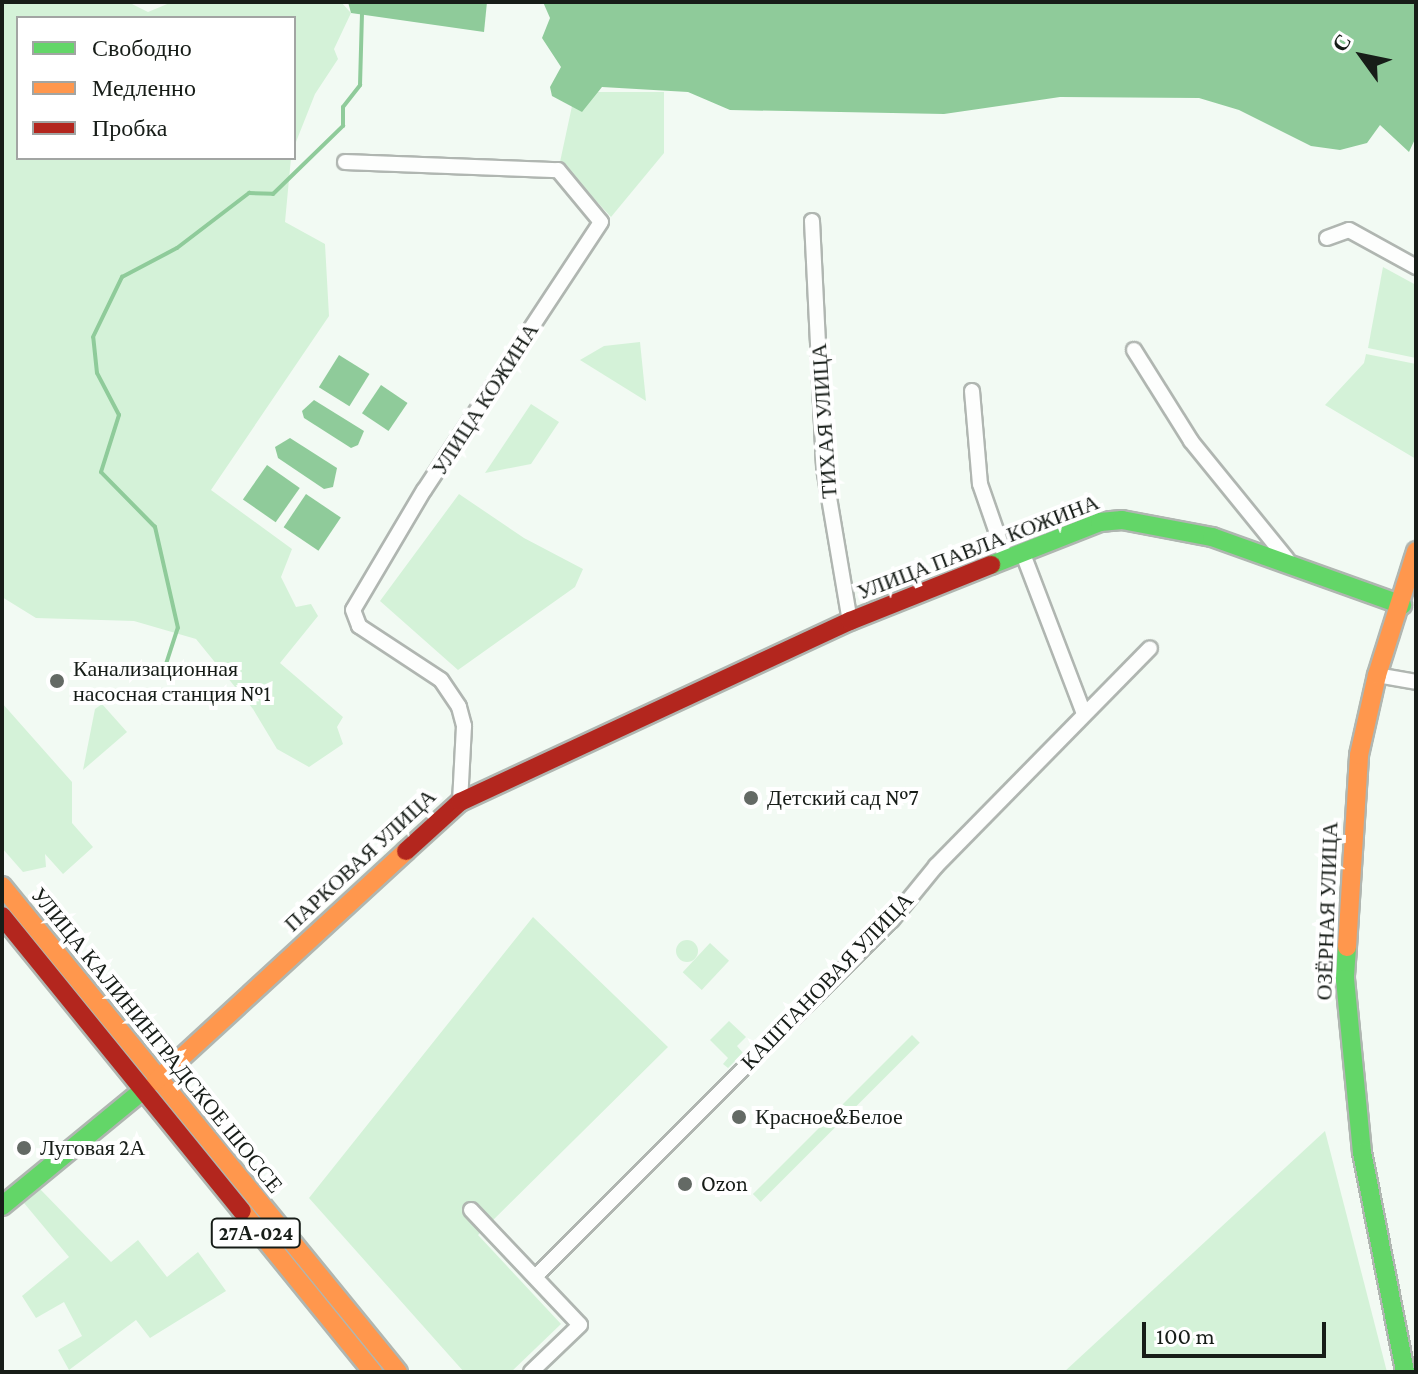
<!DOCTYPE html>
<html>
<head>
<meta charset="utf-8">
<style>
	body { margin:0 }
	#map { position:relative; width:1418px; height:1374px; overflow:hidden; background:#f2faf3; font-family:"Crimson Pro",serif }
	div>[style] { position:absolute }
	.green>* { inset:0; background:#d4f2d8; transform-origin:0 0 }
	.round { border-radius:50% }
	.water>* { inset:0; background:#8fcb9a; transform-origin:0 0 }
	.stream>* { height:4px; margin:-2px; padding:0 2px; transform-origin:2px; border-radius:2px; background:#8fcb9a }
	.roads { filter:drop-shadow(2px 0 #b0b6b1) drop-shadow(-2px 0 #b0b6b1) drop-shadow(0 2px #b0b6b1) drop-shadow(0 -2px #b0b6b1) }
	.street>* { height:14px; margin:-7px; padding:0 7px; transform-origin:7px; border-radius:7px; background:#fdfefd }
	.fast>* { height:18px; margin:-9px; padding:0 9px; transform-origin:9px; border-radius:9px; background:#63d668 }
	.slow>* { height:18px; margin:-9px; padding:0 9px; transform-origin:9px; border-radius:9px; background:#ff974d }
	.jam>* { height:18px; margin:-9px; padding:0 9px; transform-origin:9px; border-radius:9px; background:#b3261e }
	.dots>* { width:22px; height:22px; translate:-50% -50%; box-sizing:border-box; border:4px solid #fff; border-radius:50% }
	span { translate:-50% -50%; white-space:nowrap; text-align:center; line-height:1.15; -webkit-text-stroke:8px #fff; paint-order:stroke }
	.shield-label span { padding:2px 6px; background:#fff; border:2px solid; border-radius:6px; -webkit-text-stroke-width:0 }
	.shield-label { font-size:20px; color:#171d18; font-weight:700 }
	.street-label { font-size:22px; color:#171d18 }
	.poi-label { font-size:22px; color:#171d18 }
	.left { translate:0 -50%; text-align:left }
	.frame { position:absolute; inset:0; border:4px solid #171d18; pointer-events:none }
	.legend { position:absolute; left:16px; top:16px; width:280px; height:144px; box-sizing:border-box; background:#fff; border:2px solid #a2a5a3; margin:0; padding:10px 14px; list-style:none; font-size:24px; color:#171d18 }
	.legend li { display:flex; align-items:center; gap:16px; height:40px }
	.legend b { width:40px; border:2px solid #a2a5a3 }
	.north { position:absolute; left:1322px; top:16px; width:80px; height:80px; -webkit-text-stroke:6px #fff; paint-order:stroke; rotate:303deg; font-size:22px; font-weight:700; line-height:32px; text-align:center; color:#171d18 }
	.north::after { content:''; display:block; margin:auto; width:28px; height:36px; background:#171d18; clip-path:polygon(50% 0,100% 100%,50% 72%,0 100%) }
	.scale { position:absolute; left:1142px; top:1322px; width:184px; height:36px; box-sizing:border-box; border:4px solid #171d18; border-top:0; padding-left:10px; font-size:24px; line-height:28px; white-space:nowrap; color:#171d18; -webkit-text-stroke:6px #fff; paint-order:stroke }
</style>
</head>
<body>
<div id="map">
	<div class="green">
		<div style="clip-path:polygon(2px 2px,128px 2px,148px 12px,172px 2px,341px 2px,351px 13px,334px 49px,338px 59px,315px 94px,294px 147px,294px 18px,18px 18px,18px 158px,291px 158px,285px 222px,325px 244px,329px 316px,211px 490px,292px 549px,281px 577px,296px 607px,311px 604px,318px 616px,280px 663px,343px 717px,337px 727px,343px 744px,309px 767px,277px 749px,253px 709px,196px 639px,134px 621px,36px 618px,2px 597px)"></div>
		<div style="clip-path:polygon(575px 92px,664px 92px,664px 153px,611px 217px,560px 162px)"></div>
		<div style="clip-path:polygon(1383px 267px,1416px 285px,1416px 358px,1368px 348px)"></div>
		<div style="clip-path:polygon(640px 342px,646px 401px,580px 360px,604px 346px)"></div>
		<div style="clip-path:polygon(1366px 354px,1416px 364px,1416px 459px,1325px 405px,1364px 363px)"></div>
		<div style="clip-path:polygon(531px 404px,559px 422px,531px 464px,485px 473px)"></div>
		<div style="clip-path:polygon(459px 494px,524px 538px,583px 569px,575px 587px,458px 670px,380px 601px)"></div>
		<div style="clip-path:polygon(2px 703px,72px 782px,72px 823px,93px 847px,63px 874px,45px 854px,46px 867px,23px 872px,2px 848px)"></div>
		<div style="clip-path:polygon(102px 704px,127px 732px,83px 770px,95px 709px)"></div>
		<div style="clip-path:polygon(533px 917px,668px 1047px,478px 1235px,561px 1324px,511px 1372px,464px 1372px,309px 1198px)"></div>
		<div class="round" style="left:676px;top:940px;width:22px;height:22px"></div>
		<div style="left:710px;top:943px;width:26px;height:40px;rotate:43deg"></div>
		<div style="clip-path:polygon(729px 1021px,746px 1037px,737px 1046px,743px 1053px,728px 1068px,723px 1064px,728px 1058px,710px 1040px)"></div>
		<div style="left:912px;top:1035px;width:11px;height:225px;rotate:45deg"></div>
		<div style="clip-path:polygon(1325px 1131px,1387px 1372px,1064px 1372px)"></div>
		<div style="clip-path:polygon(40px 1189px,111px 1262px,138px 1240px,167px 1277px,198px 1252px,226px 1291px,150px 1338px,136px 1320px,69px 1370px,58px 1350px,82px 1336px,64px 1302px,36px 1318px,22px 1296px,69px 1257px,24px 1203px)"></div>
	</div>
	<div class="water">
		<div style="clip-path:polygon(348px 2px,487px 2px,484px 32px,351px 13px)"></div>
		<div style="clip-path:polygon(543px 2px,1416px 2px,1416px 137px,1409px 152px,1380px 125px,1367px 143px,1340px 150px,1311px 146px,1239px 110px,1199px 98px,1060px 97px,944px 114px,730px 110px,688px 92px,602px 87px,582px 112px,552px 96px,550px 87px,561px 67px,542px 38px,550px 18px)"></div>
		<div style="left:339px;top:355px;width:36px;height:38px;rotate:32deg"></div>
		<div style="left:381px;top:385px;width:32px;height:34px;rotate:34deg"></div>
		<div style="clip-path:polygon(314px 400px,364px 431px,358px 445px,351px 448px,304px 418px,302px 411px)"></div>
		<div style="clip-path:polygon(290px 438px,337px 468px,333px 487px,324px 489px,278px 458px,275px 447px)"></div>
		<div style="left:267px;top:465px;width:40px;height:42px;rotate:35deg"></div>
		<div style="left:306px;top:494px;width:42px;height:40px;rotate:34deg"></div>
	</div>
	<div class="stream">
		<div style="left:166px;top:664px;width:38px;rotate:-72deg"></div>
		<div style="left:178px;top:628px;width:104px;rotate:-102.8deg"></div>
		<div style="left:155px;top:527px;width:77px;rotate:-134.5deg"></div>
		<div style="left:101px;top:472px;width:60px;rotate:-72.5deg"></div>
		<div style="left:119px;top:415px;width:47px;rotate:-117.6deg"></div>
		<div style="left:97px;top:373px;width:36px;rotate:-96deg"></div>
		<div style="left:93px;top:337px;width:67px;rotate:-64.2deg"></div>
		<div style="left:122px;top:277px;width:62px;rotate:-27.8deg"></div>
		<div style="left:177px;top:248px;width:91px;rotate:-37.4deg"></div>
		<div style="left:249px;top:193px;width:24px;rotate:2deg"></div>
		<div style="left:273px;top:194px;width:98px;rotate:-44.2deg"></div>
		<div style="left:343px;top:126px;width:19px;rotate:-90deg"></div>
		<div style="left:343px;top:107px;width:28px;rotate:-52deg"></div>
		<div style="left:360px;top:85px;width:71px;rotate:-88.4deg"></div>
	</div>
	<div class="roads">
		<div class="street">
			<div style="left:345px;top:162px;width:213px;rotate:2.2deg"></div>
			<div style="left:558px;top:170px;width:67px;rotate:50.4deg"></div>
			<div style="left:601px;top:222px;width:321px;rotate:123.4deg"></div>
			<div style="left:424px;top:490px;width:139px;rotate:120.6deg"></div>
			<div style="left:353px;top:610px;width:17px;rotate:69deg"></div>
			<div style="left:359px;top:626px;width:98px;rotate:33.4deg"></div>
			<div style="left:441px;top:680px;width:32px;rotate:56deg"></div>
			<div style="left:459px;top:707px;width:20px;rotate:75deg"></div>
			<div style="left:464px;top:726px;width:76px;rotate:93deg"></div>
			<div style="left:812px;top:221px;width:247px;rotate:87.2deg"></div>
			<div style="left:824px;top:468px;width:155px;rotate:80.4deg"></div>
			<div style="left:1327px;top:238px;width:23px;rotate:-20deg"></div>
			<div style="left:1349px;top:230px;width:77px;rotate:28.9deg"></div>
			<div style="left:1134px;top:350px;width:107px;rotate:57.9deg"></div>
			<div style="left:1191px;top:441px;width:152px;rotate:50.9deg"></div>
			<div style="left:972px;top:391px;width:93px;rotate:85.1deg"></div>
			<div style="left:980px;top:484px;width:79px;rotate:70.9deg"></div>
			<div style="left:1023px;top:554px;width:171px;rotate:69.1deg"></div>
			<div style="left:1377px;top:675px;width:40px;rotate:10deg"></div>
			<div style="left:471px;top:1210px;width:158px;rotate:46.5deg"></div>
			<div style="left:580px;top:1325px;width:68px;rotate:136.2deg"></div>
			<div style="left:535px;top:1277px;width:505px;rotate:-45deg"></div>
			<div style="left:892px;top:920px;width:70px;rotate:-50.8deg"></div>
			<div style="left:936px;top:866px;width:305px;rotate:-45.5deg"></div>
		</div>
		<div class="fast">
			<div style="left:991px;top:565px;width:117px;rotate:-21.5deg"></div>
			<div style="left:1100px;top:522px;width:22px;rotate:-5deg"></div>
			<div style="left:1122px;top:520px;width:92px;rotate:10.7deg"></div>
			<div style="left:1212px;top:537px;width:202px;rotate:19.7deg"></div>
			<div style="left:1347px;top:947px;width:32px;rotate:94deg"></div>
			<div style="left:1345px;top:979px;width:174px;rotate:84.4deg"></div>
			<div style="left:1362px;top:1152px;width:224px;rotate:78.9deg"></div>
			<div style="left:2px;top:1206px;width:180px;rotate:-39.4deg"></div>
		</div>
		<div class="slow">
			<div style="left:2px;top:886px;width:627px;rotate:50.83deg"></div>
			<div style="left:1347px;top:947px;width:192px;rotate:-86.4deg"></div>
			<div style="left:1359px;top:755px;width:82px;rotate:-77.3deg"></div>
			<div style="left:1377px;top:675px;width:130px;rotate:-72.5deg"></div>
			<div style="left:156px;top:1081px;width:340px;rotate:-42.6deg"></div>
			<div style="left:242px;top:1211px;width:208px;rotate:50.9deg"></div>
		</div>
		<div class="jam">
			<div style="left:406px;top:851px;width:73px;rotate:-42.2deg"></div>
			<div style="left:460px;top:802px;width:430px;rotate:-24.9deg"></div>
			<div style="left:850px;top:621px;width:152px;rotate:-21.7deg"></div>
			<div style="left:2px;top:916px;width:380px;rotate:50.9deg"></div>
		</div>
	</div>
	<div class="dots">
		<div style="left:57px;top:681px;background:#646a65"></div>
		<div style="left:751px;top:798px;background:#646a65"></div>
		<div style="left:739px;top:1117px;background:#646a65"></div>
		<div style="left:24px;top:1148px;background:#646a65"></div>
		<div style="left:685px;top:1184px;background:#646a65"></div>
	</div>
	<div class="shield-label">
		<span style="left:256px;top:1233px">27А-024</span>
	</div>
	<div class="street-label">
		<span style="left:485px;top:399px;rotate:-57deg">УЛИЦА КОЖИНА</span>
		<span style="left:824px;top:421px;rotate:-94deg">ТИХАЯ УЛИЦА</span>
		<span style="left:978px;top:547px;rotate:-21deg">УЛИЦА ПАВЛА КОЖИНА</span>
		<span style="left:360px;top:860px;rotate:-43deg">ПАРКОВАЯ УЛИЦА</span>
		<span style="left:1327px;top:911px;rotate:-88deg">ОЗЁРНАЯ УЛИЦА</span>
		<span style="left:827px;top:981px;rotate:-46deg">КАШТАНОВАЯ УЛИЦА</span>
		<span style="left:157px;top:1040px;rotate:51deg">УЛИЦА КАЛИНИНГРАДСКОЕ ШОССЕ</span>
	</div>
	<div class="poi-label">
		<span class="left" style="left:73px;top:681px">Канализационная<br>насосная станция №1</span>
		<span class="left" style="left:767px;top:798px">Детский сад №7</span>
		<span class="left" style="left:755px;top:1117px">Красное&amp;Белое</span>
		<span class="left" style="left:40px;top:1148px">Луговая 2А</span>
		<span class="left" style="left:701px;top:1184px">Ozon</span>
	</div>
	<div class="frame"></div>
	<ul class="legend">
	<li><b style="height:10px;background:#63d668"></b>Свободно</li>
	<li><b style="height:10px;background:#ff974d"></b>Медленно</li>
	<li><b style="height:10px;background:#b3261e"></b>Пробка</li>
	</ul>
	<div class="north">С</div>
	<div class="scale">100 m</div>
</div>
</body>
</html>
